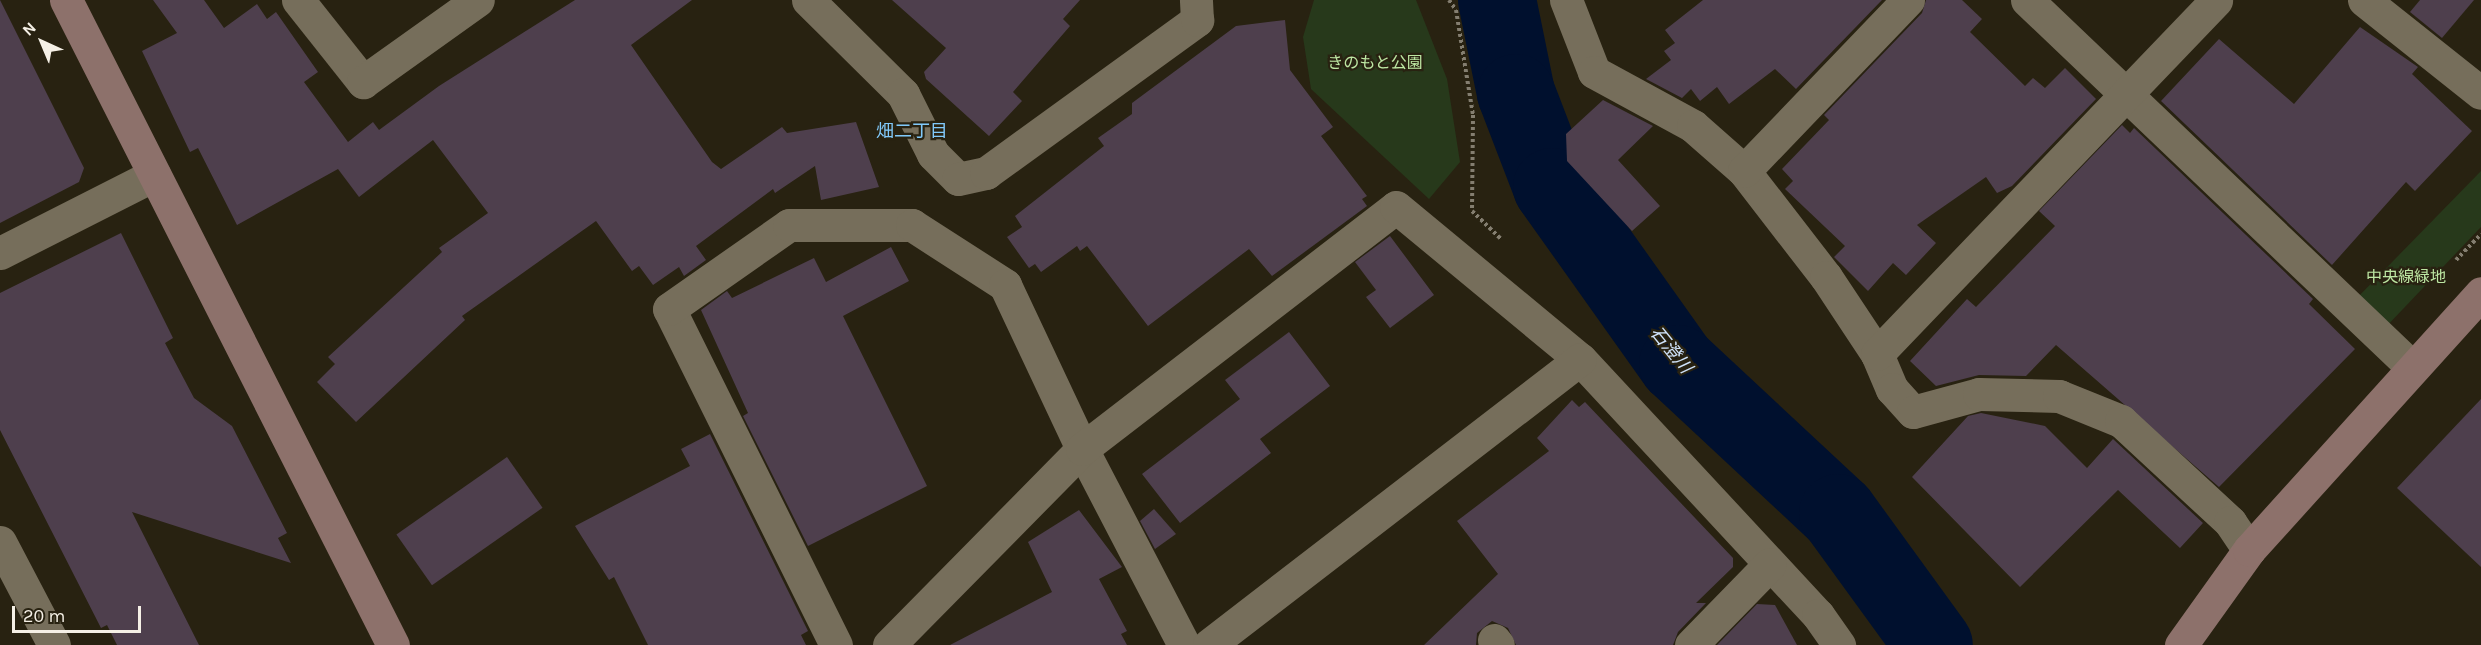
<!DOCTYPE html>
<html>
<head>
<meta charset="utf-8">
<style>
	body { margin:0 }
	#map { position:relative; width:2481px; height:645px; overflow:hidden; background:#282211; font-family:Karla,"Noto Sans JP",sans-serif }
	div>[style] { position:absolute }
	.green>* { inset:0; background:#27391b }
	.river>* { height:78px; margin:-39px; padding:0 39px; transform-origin:39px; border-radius:39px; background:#00102e }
	.building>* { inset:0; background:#4e3f4d; transform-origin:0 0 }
	.path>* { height:4px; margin-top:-2px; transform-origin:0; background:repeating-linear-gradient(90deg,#847e70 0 3px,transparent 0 6px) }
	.street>* { height:33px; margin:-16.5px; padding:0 16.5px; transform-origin:16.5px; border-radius:16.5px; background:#766e5b }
	.secondary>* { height:33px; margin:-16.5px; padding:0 16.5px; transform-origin:16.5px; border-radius:16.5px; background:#8d716b }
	span { translate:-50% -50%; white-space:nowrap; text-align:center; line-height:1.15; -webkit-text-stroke:4.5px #282211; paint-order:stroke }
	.park-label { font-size:16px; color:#bde7a3 }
	.neighbourhood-label { font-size:18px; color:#81c9fa }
	.water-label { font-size:18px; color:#d0e4fc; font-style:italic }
	.north { position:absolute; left:12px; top:12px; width:60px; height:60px; -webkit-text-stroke:4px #282211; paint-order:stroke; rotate:316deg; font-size:16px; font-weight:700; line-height:24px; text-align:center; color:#f5f0e6 }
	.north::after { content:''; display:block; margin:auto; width:21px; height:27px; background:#f5f0e6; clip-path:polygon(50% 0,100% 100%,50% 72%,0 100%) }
	.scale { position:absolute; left:12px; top:606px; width:129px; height:27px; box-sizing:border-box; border:3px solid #f5f0e6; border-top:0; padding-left:8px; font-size:18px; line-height:21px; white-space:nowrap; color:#f5f0e6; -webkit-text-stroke:4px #282211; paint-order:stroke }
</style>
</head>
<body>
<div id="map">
	<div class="green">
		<div style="clip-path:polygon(1314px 0,1416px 0,1447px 79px,1460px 162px,1429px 199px,1311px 89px,1303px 37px)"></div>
		<div style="clip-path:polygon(2481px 171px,2481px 227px,2384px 329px,2355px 300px)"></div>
	</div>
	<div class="river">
		<div style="left:1497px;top:0;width:95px;rotate:78.5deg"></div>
		<div style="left:1516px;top:93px;width:101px;rotate:69deg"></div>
		<div style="left:1552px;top:187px;width:217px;rotate:54.6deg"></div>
		<div style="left:1678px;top:364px;width:219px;rotate:43deg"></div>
		<div style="left:1838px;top:513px;width:163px;rotate:54deg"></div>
	</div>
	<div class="building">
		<div style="clip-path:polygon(0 0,84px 168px,79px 182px,0 223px)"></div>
		<div style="clip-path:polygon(153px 0,204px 0,224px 28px,257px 4px,267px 19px,276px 12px,318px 72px,304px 82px,348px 142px,373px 122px,379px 130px,439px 86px,575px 0,692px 0,631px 45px,712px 162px,721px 169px,782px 127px,787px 133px,856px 122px,879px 187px,821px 200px,815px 166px,775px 193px,773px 189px,696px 246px,706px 260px,684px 276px,679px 267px,653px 285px,639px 266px,632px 271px,596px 221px,462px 316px,465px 320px,356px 422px,317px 382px,335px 364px,328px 357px,442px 252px,439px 248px,488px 213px,433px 140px,359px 197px,338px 169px,237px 225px,198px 148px,190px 152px,142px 51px,177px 33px)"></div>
		<div style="clip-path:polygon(892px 0,1080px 0,1063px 19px,1070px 26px,1013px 92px,1022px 101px,989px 136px,926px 79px,924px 72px,946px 48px)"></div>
		<div style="clip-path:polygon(1703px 0,1882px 0,1796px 89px,1775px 69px,1729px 104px,1717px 87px,1700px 101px,1691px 89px,1682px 98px,1646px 79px,1671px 60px,1664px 51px,1675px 43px,1665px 30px)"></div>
		<div style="clip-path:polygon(1926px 0,1962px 0,1982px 19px,1970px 32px,2025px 86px,2033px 78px,2045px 88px,2065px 68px,2096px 99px,2012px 186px,1997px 193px,1986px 177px,1917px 225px,1936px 243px,1906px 275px,1893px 263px,1868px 291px,1834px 257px,1845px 246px,1785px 189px,1793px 181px,1782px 169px,1829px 120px,1824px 115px,1922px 13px)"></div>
		<div style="clip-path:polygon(2420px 0,2474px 0,2442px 38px,2410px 12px)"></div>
		<div style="clip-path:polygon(1285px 20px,1290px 70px,1333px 127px,1321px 136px,1367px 196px,1362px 199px,1367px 206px,1272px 276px,1249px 249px,1148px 326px,1087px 246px,1080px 251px,1077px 246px,1041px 272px,1035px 264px,1029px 268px,1007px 237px,1022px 227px,1015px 216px,1104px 146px,1098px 138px,1132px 114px,1132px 103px,1236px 26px)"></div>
		<div style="clip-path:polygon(2360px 27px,2418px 67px,2412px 74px,2472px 131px,2415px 191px,2406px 182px,2332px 265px,2161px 101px,2219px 39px,2294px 104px)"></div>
		<div style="clip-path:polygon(1603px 100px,1653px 126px,1618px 160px,1660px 206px,1632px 231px,1567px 161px,1566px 134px)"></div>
		<div style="clip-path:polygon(2122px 125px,2130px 133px,2134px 128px,2313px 299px,2309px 304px,2355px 349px,2219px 487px,2056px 345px,2026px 376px,1979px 375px,1936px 386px,1910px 361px,1967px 299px,1976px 307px,2055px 226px,2039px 211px)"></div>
		<div style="clip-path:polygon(121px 233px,173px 338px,165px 343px,194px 398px,232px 426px,287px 533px,278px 538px,291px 563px,132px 512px,199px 645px,117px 645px,107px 625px,101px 628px,0 430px,0 293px)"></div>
		<div style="clip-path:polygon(1390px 236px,1434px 295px,1390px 328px,1366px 297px,1376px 290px,1355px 262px)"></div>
		<div style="clip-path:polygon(891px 247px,909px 281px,843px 316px,927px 486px,808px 546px,743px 416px,748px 413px,701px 310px,727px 291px,732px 298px,814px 258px,826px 282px)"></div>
		<div style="clip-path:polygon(1289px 332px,1330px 386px,1260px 439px,1271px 453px,1180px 523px,1142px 474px,1240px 399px,1225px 380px)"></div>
		<div style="clip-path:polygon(2481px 399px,2481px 567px,2397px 488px)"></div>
		<div style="clip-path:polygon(1572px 400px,1579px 407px,1585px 402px,1733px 558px,1733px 567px,1696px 603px,1706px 603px,1678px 632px,1673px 645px,1516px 645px,1508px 628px,1492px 621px,1477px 633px,1476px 645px,1424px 645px,1498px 574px,1457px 521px,1549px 451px,1537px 438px)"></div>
		<div style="clip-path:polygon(1981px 413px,2045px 426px,2087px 468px,2113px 439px,2203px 523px,2180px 548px,2118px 490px,2020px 587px,1912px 477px,1968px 416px)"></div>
		<div style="clip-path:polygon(710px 434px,808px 631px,801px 635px,806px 645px,648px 645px,614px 577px,609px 580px,575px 526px,690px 466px,681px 449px)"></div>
		<div style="left:507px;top:457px;width:62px;height:135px;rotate:55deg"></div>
		<div style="clip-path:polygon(1154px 509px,1176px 534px,1155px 549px,1140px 521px)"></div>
		<div style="clip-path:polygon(1079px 510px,1122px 567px,1099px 579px,1127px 631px,1121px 634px,1127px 645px,950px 645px,1052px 592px,1028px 542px)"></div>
		<div style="clip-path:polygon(1757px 604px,1775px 605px,1797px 645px,1717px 645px)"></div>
	</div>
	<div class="path">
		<div style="left:1449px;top:0;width:12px;rotate:55deg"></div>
		<div style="left:1456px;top:10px;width:106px;rotate:80.8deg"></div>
		<div style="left:1473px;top:115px;width:96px;rotate:90.6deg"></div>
		<div style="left:1472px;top:211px;width:40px;rotate:44deg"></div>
		<div style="left:2456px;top:260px;width:36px;rotate:-46deg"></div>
	</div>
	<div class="street">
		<div style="left:298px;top:0;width:105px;rotate:51.6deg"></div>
		<div style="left:363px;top:82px;width:141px;rotate:-35.5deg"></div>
		<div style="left:808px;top:0;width:134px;rotate:44.7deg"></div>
		<div style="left:903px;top:94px;width:67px;rotate:63.4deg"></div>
		<div style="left:933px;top:154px;width:35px;rotate:45deg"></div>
		<div style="left:958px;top:179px;width:29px;rotate:-12deg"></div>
		<div style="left:986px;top:173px;width:261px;rotate:-35.9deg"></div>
		<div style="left:1197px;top:20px;width:20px;rotate:-93deg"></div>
		<div style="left:1566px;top:0;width:77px;rotate:68.7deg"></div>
		<div style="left:1594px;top:72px;width:113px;rotate:28.6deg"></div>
		<div style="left:1693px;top:126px;width:68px;rotate:41.4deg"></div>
		<div style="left:1744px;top:171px;width:134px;rotate:52.3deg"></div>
		<div style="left:1826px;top:277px;width:92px;rotate:56.5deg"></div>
		<div style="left:1877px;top:354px;width:38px;rotate:67deg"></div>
		<div style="left:1892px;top:389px;width:31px;rotate:48deg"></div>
		<div style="left:1913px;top:412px;width:68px;rotate:-15.3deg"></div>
		<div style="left:1979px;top:394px;width:80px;rotate:1.4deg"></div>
		<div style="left:2059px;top:396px;width:67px;rotate:22deg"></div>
		<div style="left:2121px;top:421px;width:149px;rotate:42.8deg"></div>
		<div style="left:2230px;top:522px;width:34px;rotate:56deg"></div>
		<div style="left:2027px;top:0;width:532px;rotate:43.63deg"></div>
		<div style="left:2364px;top:0;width:149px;rotate:38.5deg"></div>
		<div style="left:1744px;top:171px;width:237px;rotate:-46.2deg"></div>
		<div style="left:0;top:253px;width:173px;rotate:-26.9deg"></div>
		<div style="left:1877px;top:354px;width:490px;rotate:-46.2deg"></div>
		<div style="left:0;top:542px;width:116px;rotate:62.3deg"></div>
		<div style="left:1494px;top:640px;width:6px;rotate:51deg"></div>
		<div style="left:836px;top:645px;width:375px;rotate:-116.4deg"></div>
		<div style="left:669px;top:309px;width:146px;rotate:-35deg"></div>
		<div style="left:789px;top:225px;width:123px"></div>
		<div style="left:912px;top:225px;width:111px;rotate:32.8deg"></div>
		<div style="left:1005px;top:285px;width:181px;rotate:64.8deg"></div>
		<div style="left:1082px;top:449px;width:221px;rotate:62.5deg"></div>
		<div style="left:889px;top:645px;width:275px;rotate:-45.4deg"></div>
		<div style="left:1082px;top:449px;width:396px;rotate:-37.6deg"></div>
		<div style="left:1396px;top:207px;width:239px;rotate:39.6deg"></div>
		<div style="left:1580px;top:359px;width:350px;rotate:47.1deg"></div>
		<div style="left:1818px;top:615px;width:37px;rotate:55deg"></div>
		<div style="left:1209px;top:645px;width:468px;rotate:-37.6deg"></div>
		<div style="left:1691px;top:645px;width:113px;rotate:-45.7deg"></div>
	</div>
	<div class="secondary">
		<div style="left:66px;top:0;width:723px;rotate:63.12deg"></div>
		<div style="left:2181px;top:645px;width:117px;rotate:-54.4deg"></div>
		<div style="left:2249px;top:550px;width:346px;rotate:-47.9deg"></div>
	</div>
	<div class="park-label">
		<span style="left:1375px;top:63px">きのもと公園</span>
		<span style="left:2406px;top:277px">中央線緑地</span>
	</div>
	<div class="neighbourhood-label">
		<span style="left:912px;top:131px">畑二丁目</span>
	</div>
	<div class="water-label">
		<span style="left:1671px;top:350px;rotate:51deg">石澄川</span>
	</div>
	<div class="north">N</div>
	<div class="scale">20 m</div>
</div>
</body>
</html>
